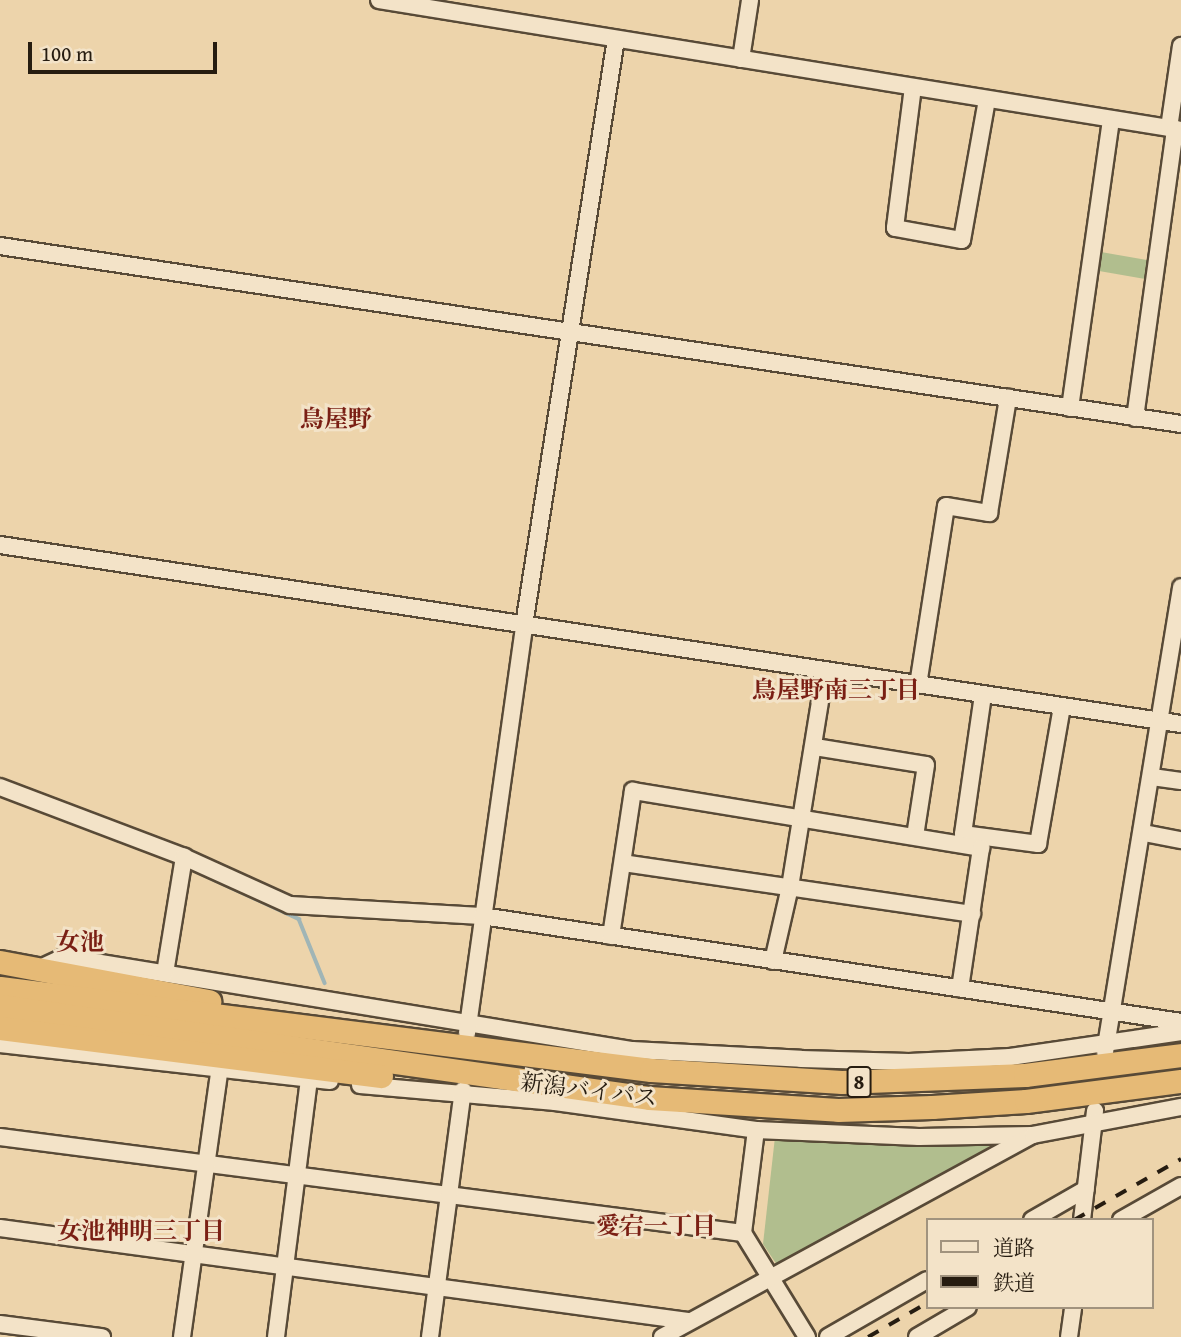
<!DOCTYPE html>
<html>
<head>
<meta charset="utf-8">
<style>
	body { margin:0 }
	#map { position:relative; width:1181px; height:1337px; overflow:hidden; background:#edd4ab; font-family:"Gentium Book Plus","Noto Serif JP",serif }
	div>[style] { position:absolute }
	.green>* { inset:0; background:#b1be8e; transform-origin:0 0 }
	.stream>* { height:3.5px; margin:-1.75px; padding:0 1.75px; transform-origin:1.75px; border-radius:1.75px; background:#a0b5b6 }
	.roads { filter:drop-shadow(2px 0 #584a37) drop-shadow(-2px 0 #584a37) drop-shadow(0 2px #584a37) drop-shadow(0 -2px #584a37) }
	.minor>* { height:16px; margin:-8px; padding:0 8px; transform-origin:8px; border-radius:8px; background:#f3e3c8 }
	.highway>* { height:23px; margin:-11.5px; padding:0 11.5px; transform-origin:11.5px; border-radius:11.5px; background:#e6ba76 }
	.rail>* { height:3.5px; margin-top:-1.75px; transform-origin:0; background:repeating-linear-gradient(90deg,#261c10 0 12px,transparent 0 24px) }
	span { translate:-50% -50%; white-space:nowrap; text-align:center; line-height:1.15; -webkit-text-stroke:6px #f3e3c8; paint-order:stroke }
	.shield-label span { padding:2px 5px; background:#f3e3c8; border:2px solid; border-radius:5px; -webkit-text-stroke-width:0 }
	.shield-label { font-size:21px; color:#261c10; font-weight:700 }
	.street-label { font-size:23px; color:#261c10 }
	.neighbourhood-label { font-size:24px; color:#7a1f14; font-weight:700 }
	.legend { position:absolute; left:926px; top:1218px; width:228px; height:91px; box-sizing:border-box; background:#f3e3c8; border:2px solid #a1937e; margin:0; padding:9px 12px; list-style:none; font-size:21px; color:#261c10 }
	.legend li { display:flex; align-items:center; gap:14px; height:35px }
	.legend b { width:35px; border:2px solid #a1937e }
	.scale { position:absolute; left:28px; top:42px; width:189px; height:32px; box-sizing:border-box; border:4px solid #261c10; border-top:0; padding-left:9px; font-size:21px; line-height:24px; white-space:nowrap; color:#261c10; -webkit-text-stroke:5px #f3e3c8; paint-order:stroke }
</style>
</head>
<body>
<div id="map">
	<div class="green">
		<div style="left:1101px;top:252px;width:51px;height:19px;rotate:10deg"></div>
		<div style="clip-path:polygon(775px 1137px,987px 1141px,989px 1147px,777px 1265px,763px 1244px)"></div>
	</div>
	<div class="stream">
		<div style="left:195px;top:871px;width:115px;rotate:24.8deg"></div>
		<div style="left:299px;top:919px;width:69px;rotate:67.9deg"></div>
	</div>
	<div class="roads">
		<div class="minor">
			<div style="left:379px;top:0;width:812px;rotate:9.21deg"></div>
			<div style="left:741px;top:59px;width:60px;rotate:-81.3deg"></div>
			<div style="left:913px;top:87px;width:142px;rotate:97.3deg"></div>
			<div style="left:895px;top:228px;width:68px;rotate:10.2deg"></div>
			<div style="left:962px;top:240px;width:143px;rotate:-79.9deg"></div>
			<div style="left:1169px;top:128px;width:83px;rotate:-81.7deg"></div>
			<div style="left:0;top:246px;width:1194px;rotate:8.57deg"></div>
			<div style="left:1070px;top:408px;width:292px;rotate:-81.9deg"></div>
			<div style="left:1135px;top:418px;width:292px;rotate:-82.1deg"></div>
			<div style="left:0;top:545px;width:1194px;rotate:8.62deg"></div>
			<div style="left:918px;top:685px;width:181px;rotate:-81.1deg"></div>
			<div style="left:946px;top:506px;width:44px;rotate:9.2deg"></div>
			<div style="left:989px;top:513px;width:117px;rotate:-80.6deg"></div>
			<div style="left:983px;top:695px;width:140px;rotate:98.2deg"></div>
			<div style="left:963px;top:834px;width:76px;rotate:7.6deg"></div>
			<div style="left:1038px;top:844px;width:140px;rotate:-80.1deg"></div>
			<div style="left:815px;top:747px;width:112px;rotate:9.2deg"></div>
			<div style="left:926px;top:765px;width:72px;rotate:98.8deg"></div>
			<div style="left:1152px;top:777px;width:29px;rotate:8deg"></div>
			<div style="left:0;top:787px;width:197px;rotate:20.8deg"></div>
			<div style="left:184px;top:857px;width:116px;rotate:24.4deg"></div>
			<div style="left:290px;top:905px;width:192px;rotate:3.3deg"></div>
			<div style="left:482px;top:916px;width:707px;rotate:8.62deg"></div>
			<div style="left:1144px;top:833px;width:38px;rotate:11deg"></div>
			<div style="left:623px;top:863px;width:353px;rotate:8.3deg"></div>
			<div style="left:611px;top:936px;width:147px;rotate:-81.4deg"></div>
			<div style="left:633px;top:791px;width:353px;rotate:9.3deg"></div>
			<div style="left:981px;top:848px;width:142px;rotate:98.5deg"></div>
			<div style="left:773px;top:961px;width:76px;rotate:-77.1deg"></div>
			<div style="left:790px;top:887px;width:219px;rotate:-80.8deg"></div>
			<div style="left:38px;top:969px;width:29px;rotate:-25deg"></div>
			<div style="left:64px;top:957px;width:576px;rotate:9.3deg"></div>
			<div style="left:632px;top:1050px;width:169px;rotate:3deg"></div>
			<div style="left:801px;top:1059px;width:108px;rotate:1.6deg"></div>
			<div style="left:909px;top:1062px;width:101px;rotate:-2.8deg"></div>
			<div style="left:1010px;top:1057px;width:173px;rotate:-8.3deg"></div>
			<div style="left:165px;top:973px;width:118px;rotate:-80.7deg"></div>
			<div style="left:467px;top:1033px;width:412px;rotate:-82deg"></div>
			<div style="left:524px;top:625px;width:593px;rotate:-81.08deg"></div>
			<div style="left:0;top:1044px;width:332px;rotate:6.4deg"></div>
			<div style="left:1105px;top:1052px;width:471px;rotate:-80.7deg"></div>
			<div style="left:360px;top:1085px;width:196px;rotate:5deg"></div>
			<div style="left:555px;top:1102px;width:203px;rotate:7.9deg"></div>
			<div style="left:756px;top:1130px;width:163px;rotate:2.5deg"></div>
			<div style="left:919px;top:1137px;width:114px;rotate:-1deg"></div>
			<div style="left:756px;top:1130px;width:104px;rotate:97.2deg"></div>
			<div style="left:743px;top:1233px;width:122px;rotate:58.4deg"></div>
			<div style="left:0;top:1137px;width:749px;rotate:7.36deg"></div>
			<div style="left:1032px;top:1220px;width:62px;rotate:-29.9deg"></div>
			<div style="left:1082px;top:1220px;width:110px;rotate:-83.2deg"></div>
			<div style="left:1121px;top:1220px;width:69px;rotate:-29.5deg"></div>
			<div style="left:0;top:1228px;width:694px;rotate:7.7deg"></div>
			<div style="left:0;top:1324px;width:103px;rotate:7.3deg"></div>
			<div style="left:182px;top:1337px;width:273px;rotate:-82deg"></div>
			<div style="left:276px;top:1337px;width:261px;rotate:-82.7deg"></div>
			<div style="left:430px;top:1337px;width:249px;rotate:-82.4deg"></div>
			<div style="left:662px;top:1337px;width:422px;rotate:-28.6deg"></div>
			<div style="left:1033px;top:1135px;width:151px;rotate:-10.7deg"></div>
			<div style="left:828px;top:1337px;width:114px;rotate:-29.9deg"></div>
			<div style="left:917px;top:1337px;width:59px;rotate:-30.5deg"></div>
			<div style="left:1069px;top:1337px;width:30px;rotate:-82deg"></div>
		</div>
		<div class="highway">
			<div style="left:0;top:962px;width:213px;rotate:10.6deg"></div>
			<div style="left:0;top:988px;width:656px;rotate:7.18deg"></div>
			<div style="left:651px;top:1070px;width:191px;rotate:3.6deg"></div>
			<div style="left:842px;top:1082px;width:183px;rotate:-2.2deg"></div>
			<div style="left:1025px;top:1075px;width:157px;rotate:-7.3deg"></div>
			<div style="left:0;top:1006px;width:655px;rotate:8.07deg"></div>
			<div style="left:649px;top:1098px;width:189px;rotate:3.6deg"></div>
			<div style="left:838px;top:1110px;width:94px;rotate:-1.8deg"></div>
			<div style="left:932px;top:1107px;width:94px;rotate:-3.7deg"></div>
			<div style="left:1026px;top:1101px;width:156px;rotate:-7.4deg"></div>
			<div style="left:0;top:1028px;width:384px;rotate:7.2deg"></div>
		</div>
	</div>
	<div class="rail">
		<div style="left:1074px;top:1220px;width:123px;rotate:-29.7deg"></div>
		<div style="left:868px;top:1337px;width:68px;rotate:-30deg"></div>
	</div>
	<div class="shield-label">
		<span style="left:859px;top:1082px">8</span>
	</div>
	<div class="street-label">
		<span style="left:589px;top:1090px;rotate:7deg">新潟バイパス</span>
	</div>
	<div class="neighbourhood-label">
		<span style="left:336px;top:419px">鳥屋野</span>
		<span style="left:836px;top:690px">鳥屋野南三丁目</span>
		<span style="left:80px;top:942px">女池</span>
		<span style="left:656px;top:1226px">愛宕一丁目</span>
		<span style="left:141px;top:1231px">女池神明三丁目</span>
	</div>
	<ul class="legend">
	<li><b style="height:9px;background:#f3e3c8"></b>道路</li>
	<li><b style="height:9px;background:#261c10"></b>鉄道</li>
	</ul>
	<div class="scale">100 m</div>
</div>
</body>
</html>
